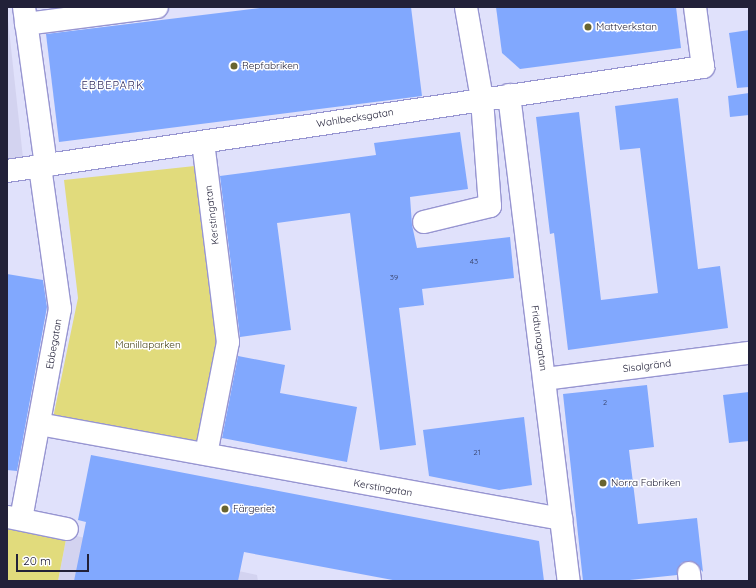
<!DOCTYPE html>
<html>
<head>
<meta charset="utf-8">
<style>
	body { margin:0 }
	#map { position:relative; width:756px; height:588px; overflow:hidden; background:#e0e1fb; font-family:Quicksand,sans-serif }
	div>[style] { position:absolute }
	.built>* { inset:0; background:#d3d3f0 }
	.green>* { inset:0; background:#e1db7c }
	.building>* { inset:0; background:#81a8fe }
	.roads { filter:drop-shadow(1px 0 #9795d1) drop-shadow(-1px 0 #9795d1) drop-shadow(0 1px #9795d1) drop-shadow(0 -1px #9795d1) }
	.minor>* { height:22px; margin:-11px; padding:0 11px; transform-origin:11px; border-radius:11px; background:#fff }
	.dots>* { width:11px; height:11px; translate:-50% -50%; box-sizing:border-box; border:2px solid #fff; border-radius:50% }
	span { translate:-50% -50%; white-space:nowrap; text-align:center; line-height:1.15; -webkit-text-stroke:3px #fff; paint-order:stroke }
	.number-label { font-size:8px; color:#3a436a }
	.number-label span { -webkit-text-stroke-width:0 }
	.poi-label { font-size:10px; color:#222139 }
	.left { translate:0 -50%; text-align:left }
	.street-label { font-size:10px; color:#222139 }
	.park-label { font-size:10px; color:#413d0f }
	.neighbourhood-label { font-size:11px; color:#322d61; letter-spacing:1px }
	.frame { position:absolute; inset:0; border:8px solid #222139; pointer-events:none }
	.scale { position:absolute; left:16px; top:554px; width:73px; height:18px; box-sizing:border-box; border:2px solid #222139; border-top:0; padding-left:5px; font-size:12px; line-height:14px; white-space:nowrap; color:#222139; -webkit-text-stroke:3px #fff; paint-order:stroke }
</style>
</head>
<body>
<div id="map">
	<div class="built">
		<div style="clip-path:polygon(7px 11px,23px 158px,7px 160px)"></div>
		<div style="clip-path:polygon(67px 534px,257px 575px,258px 581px,58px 581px)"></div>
	</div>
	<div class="green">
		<div style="clip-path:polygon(204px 165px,228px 342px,207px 446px,53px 418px,78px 298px,64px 180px)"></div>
		<div style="clip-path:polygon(7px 523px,67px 534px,58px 581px,7px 581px)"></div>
	</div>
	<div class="building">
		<div style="clip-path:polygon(268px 7px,411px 7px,422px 96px,59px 142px,46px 34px)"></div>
		<div style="clip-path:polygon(496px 7px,676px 7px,681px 48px,520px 69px,502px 53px)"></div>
		<div style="clip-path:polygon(749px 30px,749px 87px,737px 88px,729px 33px)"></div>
		<div style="clip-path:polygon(749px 93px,749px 115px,730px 117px,728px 96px)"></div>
		<div style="clip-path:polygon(678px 98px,698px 269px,720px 266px,728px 328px,568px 350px,554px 233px,550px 234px,536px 117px,579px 112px,601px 300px,658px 293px,640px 148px,620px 150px,615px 106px)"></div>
		<div style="clip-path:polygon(460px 132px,468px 189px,410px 197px,412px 225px,417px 248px,510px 237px,514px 278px,422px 289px,424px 305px,399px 308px,416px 445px,380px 450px,350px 213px,277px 223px,291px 330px,240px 337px,220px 176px,376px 155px,374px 143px)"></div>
		<div style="clip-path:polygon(7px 274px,43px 280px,47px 307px,17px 471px,7px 470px)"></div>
		<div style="clip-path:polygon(238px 356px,285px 365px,280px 393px,357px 407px,347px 462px,222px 438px)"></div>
		<div style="clip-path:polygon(647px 385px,654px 447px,629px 450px,638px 524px,697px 518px,703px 572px,694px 562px,688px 561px,681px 563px,677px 575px,620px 581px,583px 581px,563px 394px)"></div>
		<div style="clip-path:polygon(749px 392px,749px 441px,729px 443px,723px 395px)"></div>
		<div style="clip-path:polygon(524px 417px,532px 485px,499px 490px,429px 476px,423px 430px)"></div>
		<div style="clip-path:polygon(91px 455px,539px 541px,544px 581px,398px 581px,244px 552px,238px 581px,74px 581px,86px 522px,78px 520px)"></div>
	</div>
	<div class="roads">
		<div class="minor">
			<div style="left:24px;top:7px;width:161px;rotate:82.1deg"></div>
			<div style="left:26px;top:24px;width:132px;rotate:-7.4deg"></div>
			<div style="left:509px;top:95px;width:490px;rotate:83deg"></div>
			<div style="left:203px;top:142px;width:202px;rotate:82.9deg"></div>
			<div style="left:228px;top:342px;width:114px;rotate:101.1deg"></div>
			<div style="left:7px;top:171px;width:704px;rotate:-8.5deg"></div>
			<div style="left:703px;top:67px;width:61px;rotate:-97.6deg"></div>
			<div style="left:424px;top:222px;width:68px;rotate:-13.6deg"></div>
			<div style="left:490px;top:206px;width:107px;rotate:-94.3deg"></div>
			<div style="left:482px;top:99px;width:93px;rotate:-99.9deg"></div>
			<div style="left:545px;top:379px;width:206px;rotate:-7.3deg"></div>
			<div style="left:39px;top:424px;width:531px;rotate:10.31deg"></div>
			<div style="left:8px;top:517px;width:60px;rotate:11.5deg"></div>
			<div style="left:21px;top:519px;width:214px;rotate:-79.5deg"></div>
			<div style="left:60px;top:309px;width:143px;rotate:-98deg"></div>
			<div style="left:689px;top:573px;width:8px;rotate:83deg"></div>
		</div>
	</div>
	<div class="dots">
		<div style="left:588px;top:27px;background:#686431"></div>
		<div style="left:234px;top:66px;background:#686431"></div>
		<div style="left:603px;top:483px;background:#686431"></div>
		<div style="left:225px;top:509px;background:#686431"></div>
	</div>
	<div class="number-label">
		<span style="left:474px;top:262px">43</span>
		<span style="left:394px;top:278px">39</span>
		<span style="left:605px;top:403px">2</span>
		<span style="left:477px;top:453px">21</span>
	</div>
	<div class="poi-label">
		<span class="left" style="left:596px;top:27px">Mattverkstan</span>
		<span class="left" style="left:242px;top:66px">Repfabriken</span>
		<span class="left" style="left:611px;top:483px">Norra Fabriken</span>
		<span class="left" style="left:233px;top:509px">Färgeriet</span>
	</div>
	<div class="street-label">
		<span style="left:355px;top:118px;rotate:-9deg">Wahlbecksgatan</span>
		<span style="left:212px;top:215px;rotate:-97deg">Kerstingatan</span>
		<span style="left:539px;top:338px;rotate:82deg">Fridtunagatan</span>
		<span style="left:54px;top:344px;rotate:-80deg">Ebbegatan</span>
		<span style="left:647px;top:366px;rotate:-7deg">Sisalgränd</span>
		<span style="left:383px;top:488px;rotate:10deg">Kerstingatan</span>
	</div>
	<div class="park-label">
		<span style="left:148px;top:345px">Manillaparken</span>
	</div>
	<div class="neighbourhood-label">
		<span style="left:113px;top:85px">EBBEPARK</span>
	</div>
	<div class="frame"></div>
	<div class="scale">20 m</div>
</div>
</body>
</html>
